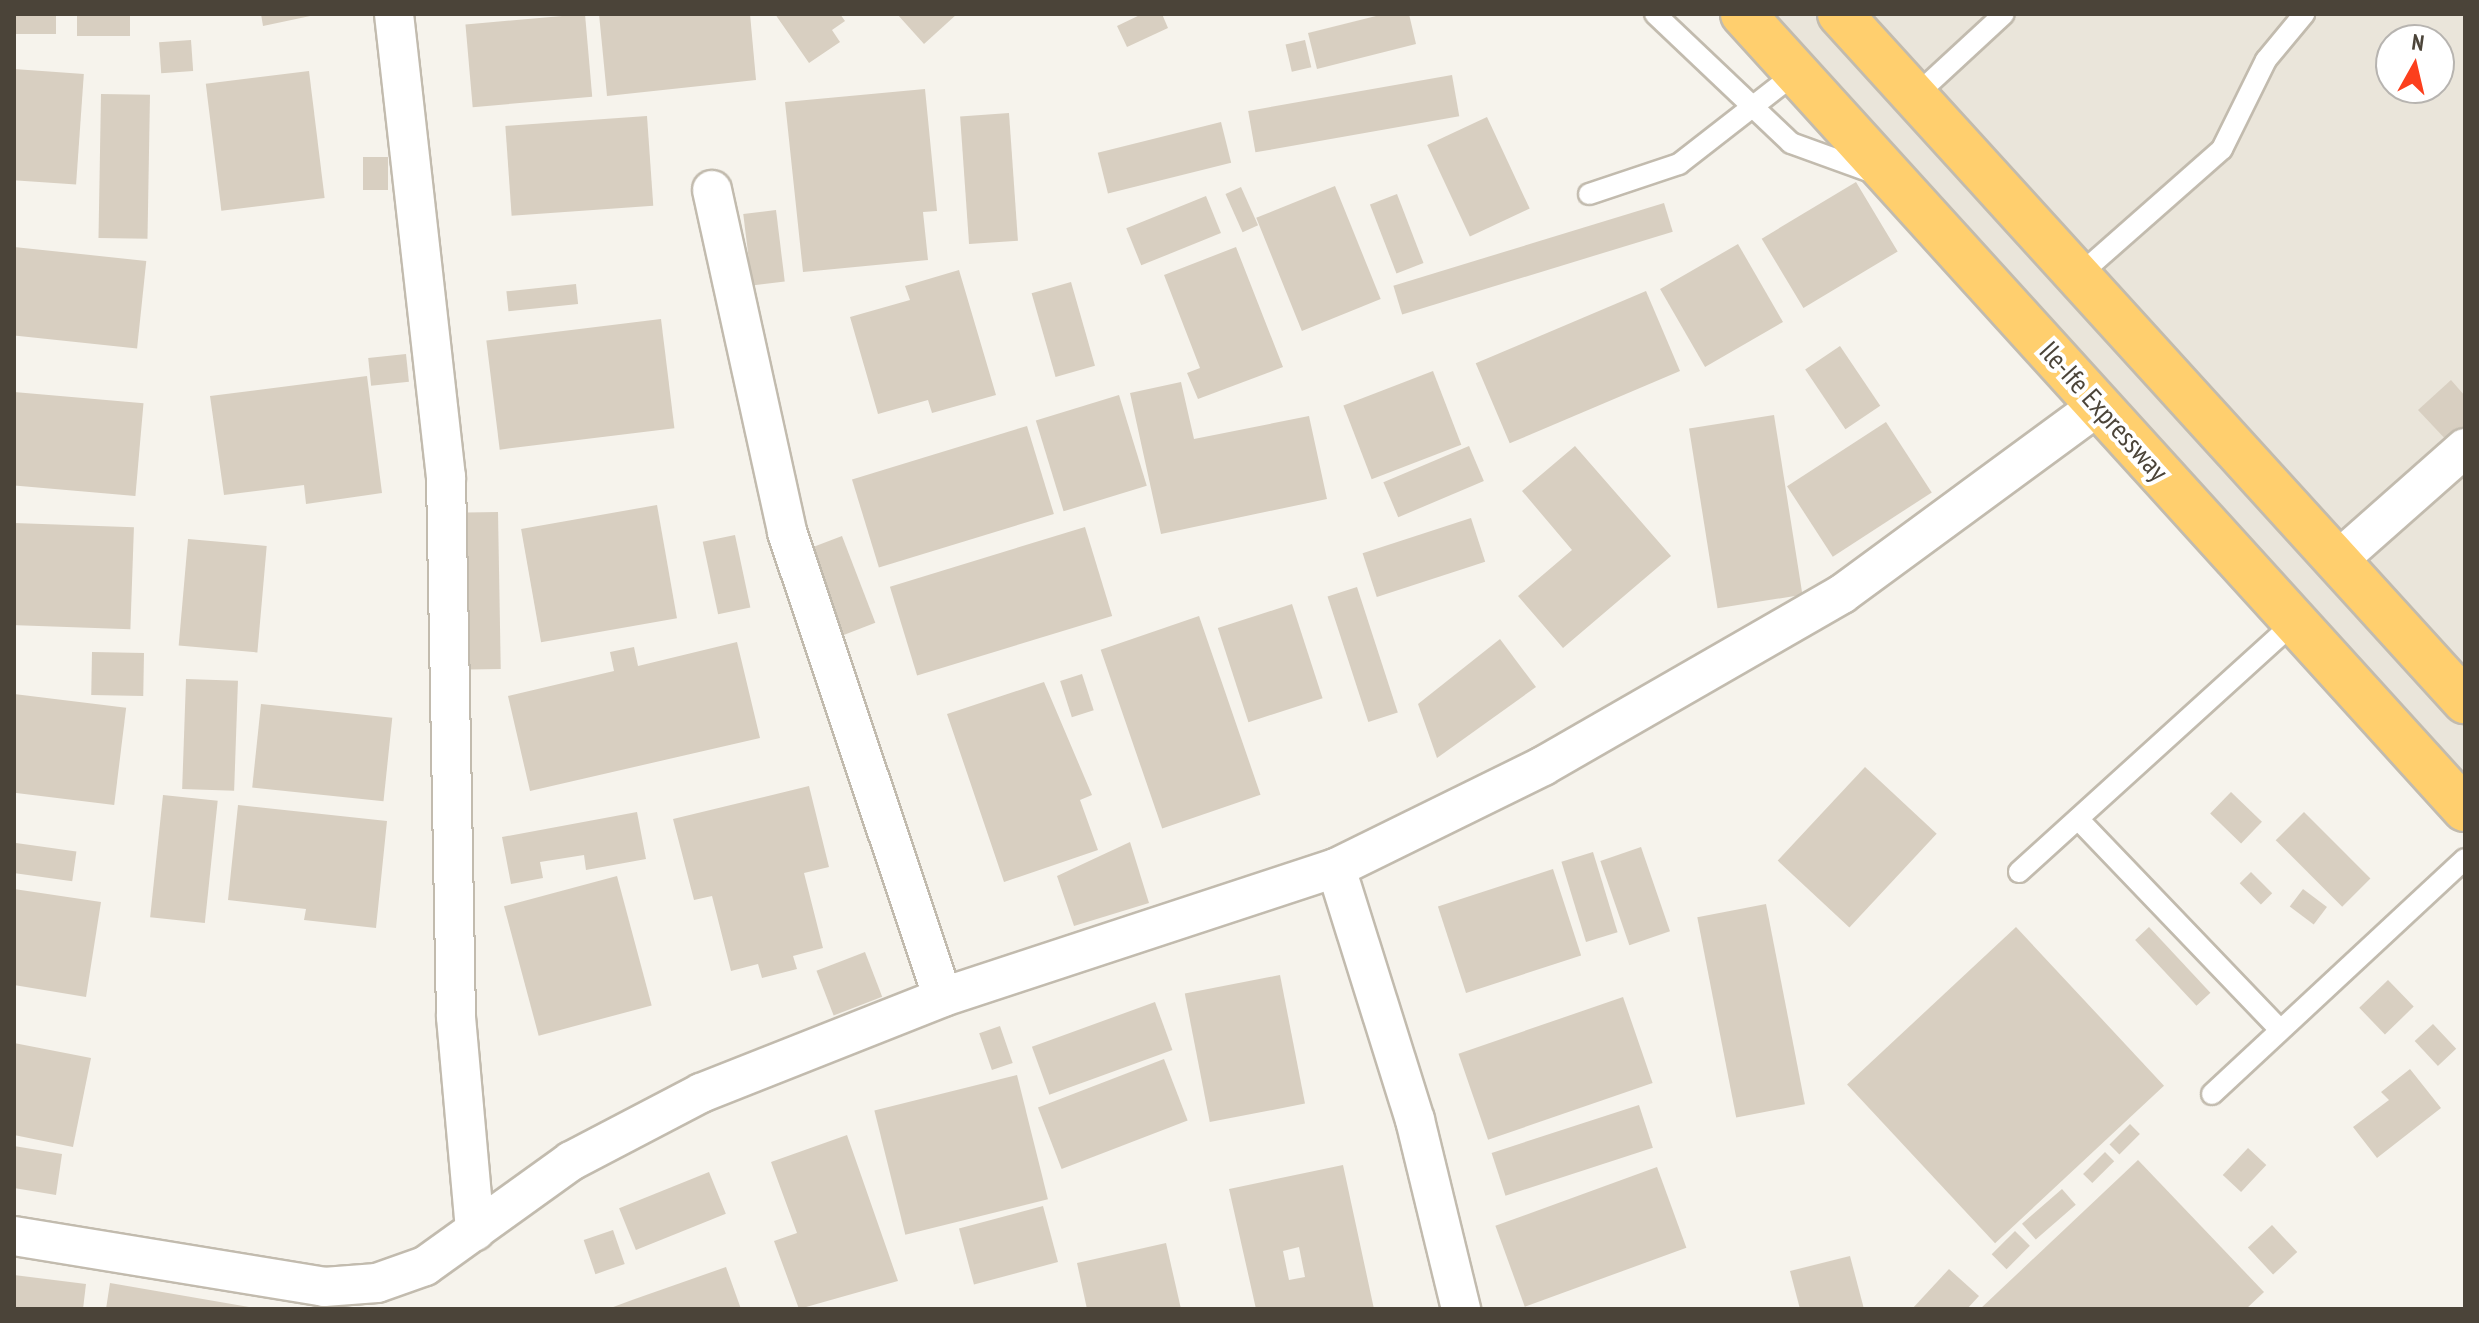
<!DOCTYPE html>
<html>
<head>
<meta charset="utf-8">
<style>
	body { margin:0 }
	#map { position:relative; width:2479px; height:1323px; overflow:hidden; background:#f6f3ec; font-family:"PT Sans Narrow",sans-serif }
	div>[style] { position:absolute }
	.residential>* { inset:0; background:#eae5da }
	.building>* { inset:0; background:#d8cfc1; transform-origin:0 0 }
	.roads { filter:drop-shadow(2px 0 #c2bbae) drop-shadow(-2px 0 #c2bbae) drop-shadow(0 2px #c2bbae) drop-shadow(0 -2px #c2bbae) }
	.lane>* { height:20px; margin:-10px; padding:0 10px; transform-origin:10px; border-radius:10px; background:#fff }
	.street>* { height:38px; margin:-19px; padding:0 19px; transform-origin:19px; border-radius:19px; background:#fff }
	.highway>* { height:44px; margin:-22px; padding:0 22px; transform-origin:22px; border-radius:22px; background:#ffcf6e }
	span { translate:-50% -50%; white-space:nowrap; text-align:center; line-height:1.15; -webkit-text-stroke:8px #fff; paint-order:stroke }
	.street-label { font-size:28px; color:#4b4439 }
	.frame { position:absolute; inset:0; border:16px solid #4b4439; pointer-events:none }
	.north { position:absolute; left:2375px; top:24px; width:80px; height:80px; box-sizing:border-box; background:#fff; border:2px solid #b7b4b0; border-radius:50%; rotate:8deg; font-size:22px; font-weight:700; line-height:32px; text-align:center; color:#4b4439 }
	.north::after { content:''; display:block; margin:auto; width:28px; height:36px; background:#fc3f1d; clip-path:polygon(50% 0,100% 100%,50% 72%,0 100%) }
</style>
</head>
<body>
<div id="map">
	<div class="residential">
		<div style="clip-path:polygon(evenodd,1765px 14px,2465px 14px,2465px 785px,1765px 14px,2391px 40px,2439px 40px,2439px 88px,2391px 88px,2391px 40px)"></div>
	</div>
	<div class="building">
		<div style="left:14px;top:14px;width:42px;height:20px"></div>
		<div style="left:77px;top:14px;width:53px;height:22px"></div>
		<div style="clip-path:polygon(261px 14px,315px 14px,315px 15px,263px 26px)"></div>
		<div style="left:585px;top:14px;width:83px;height:120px;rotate:85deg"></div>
		<div style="clip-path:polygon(599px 14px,750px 14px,756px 80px,607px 96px)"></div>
		<div style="clip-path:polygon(775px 14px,840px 14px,845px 21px,832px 30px,840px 42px,809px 63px)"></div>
		<div style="clip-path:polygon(897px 14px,957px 14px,924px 44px)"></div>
		<div style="clip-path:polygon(1142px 14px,1162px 14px,1168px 28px,1127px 47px,1117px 26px)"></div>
		<div style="clip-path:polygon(1384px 14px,1409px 14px,1416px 44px,1317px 69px,1308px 33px)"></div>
		<div style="left:191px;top:40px;width:31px;height:32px;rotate:86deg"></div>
		<div style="left:1305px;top:40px;width:28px;height:20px;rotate:77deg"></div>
		<div style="left:14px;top:69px;width:70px;height:111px;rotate:4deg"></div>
		<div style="left:309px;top:71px;width:128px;height:104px;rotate:83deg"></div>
		<div style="left:1452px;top:75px;width:42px;height:207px;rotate:80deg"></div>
		<div style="clip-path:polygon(925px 89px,937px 211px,923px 212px,928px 260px,803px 272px,785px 102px)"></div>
		<div style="left:101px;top:94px;width:49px;height:144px;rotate:1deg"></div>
		<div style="left:1009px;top:113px;width:128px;height:49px;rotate:86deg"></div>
		<div style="left:647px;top:116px;width:90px;height:142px;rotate:86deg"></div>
		<div style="left:1487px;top:117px;width:101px;height:66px;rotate:65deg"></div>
		<div style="left:1221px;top:122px;width:42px;height:127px;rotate:76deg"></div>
		<div style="left:388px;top:157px;width:33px;height:25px;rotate:90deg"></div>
		<div style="left:1856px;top:182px;width:81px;height:110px;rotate:59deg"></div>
		<div style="left:1335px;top:186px;width:122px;height:85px;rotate:68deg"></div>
		<div style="left:1241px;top:187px;width:42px;height:17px;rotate:66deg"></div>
		<div style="left:1397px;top:194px;width:74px;height:29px;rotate:69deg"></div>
		<div style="left:1206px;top:196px;width:40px;height:86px;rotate:68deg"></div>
		<div style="left:1664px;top:203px;width:30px;height:283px;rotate:73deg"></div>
		<div style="left:776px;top:210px;width:72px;height:33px;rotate:83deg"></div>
		<div style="left:1738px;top:244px;width:90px;height:90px;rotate:60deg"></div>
		<div style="left:14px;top:247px;width:133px;height:88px;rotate:6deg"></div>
		<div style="clip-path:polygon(1236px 247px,1283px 367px,1198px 399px,1187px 373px,1200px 368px,1164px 275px)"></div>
		<div style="clip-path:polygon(959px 270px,996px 395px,932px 413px,928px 400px,878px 414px,850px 317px,910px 300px,905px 286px)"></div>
		<div style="left:1071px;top:282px;width:87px;height:41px;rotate:74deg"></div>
		<div style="left:576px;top:284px;width:20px;height:70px;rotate:84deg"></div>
		<div style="left:1646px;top:291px;width:87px;height:185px;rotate:67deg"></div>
		<div style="left:661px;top:319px;width:110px;height:176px;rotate:83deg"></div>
		<div style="left:1840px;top:346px;width:72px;height:42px;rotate:56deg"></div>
		<div style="left:406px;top:354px;width:28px;height:38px;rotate:84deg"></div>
		<div style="left:1433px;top:371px;width:79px;height:96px;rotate:69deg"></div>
		<div style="clip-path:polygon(367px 376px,382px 493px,306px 504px,304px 485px,224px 495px,210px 396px)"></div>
		<div style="clip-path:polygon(2451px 380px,2465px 396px,2465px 431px,2450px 444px,2418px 410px)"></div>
		<div style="clip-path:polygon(1181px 382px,1194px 439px,1309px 416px,1327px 499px,1161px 534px,1130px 393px)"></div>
		<div style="left:14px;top:392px;width:130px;height:93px;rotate:5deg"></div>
		<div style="left:1119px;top:395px;width:95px;height:87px;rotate:73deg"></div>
		<div style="left:1774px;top:415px;width:182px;height:86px;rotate:81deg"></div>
		<div style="left:1886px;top:422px;width:84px;height:118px;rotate:57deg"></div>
		<div style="left:1027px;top:426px;width:92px;height:183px;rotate:73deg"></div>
		<div style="left:1469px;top:446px;width:38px;height:93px;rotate:67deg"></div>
		<div style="clip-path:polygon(1575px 446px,1671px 556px,1563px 648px,1518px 596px,1572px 550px,1522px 491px)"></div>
		<div style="left:657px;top:505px;width:115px;height:138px;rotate:80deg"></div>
		<div style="left:498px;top:512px;width:157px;height:31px;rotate:89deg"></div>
		<div style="left:1471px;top:518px;width:46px;height:114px;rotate:72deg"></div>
		<div style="left:14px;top:523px;width:120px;height:102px;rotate:2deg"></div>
		<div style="left:1085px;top:527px;width:93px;height:204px;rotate:73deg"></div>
		<div style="left:735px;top:535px;width:74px;height:33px;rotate:78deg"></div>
		<div style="left:842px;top:536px;width:93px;height:38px;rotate:69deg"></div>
		<div style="left:188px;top:539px;width:79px;height:107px;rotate:5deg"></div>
		<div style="left:1357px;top:587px;width:132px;height:31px;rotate:72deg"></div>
		<div style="left:1292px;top:604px;width:99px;height:78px;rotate:72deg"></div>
		<div style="left:1199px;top:616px;width:189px;height:104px;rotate:71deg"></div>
		<div style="clip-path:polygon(1500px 639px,1536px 687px,1437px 758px,1418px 704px)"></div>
		<div style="clip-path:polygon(737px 642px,760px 738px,530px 791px,508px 696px,614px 671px,610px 652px,634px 647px,638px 666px)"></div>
		<div style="left:92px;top:652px;width:52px;height:43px;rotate:1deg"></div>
		<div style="left:1082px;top:674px;width:38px;height:23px;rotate:72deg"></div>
		<div style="left:186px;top:679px;width:52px;height:110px;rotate:2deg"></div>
		<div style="clip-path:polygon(1044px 682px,1092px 795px,1080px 800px,1098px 850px,1004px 882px,947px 714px)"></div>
		<div style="left:14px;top:694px;width:113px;height:98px;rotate:7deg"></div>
		<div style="left:261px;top:704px;width:132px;height:84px;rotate:6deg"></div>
		<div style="left:1865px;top:767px;width:98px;height:128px;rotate:43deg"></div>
		<div style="clip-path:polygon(809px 786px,829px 867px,804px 873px,823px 948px,793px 956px,797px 969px,762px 978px,758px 964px,731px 971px,712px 896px,694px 900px,673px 819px)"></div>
		<div style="left:2231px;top:792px;width:43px;height:30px;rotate:44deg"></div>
		<div style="left:163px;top:795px;width:55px;height:123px;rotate:6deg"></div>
		<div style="clip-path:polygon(238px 805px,387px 821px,376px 928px,304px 920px,306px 909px,228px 900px)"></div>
		<div style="clip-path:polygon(637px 812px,646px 859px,586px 870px,584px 855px,540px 862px,543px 878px,511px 884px,502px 837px)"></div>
		<div style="left:2304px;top:812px;width:94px;height:40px;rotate:45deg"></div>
		<div style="clip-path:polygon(1130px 842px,1149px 903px,1074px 926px,1057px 876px)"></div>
		<div style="left:16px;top:843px;width:61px;height:30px;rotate:8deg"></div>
		<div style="left:1641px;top:847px;width:89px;height:43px;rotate:71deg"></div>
		<div style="left:1593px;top:852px;width:84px;height:33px;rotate:73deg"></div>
		<div style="left:1553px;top:869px;width:91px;height:121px;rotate:72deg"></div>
		<div style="left:2251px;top:872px;width:30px;height:16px;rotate:45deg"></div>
		<div style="left:617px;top:876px;width:134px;height:117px;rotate:75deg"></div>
		<div style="clip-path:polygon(14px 889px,101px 902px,86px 997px,14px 985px)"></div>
		<div style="left:2303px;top:889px;width:30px;height:22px;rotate:37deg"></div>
		<div style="left:1766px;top:904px;width:204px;height:70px;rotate:79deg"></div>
		<div style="left:2016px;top:927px;width:217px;height:231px;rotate:47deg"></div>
		<div style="left:2149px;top:927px;width:90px;height:19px;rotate:47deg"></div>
		<div style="left:865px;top:952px;width:48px;height:52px;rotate:69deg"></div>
		<div style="left:1280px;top:975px;width:131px;height:97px;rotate:79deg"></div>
		<div style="left:2388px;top:980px;width:37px;height:40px;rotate:46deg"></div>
		<div style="left:1623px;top:997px;width:91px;height:174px;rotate:71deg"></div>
		<div style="left:1155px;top:1002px;width:51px;height:131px;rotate:70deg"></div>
		<div style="left:2433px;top:1024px;width:34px;height:25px;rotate:47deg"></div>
		<div style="left:1000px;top:1026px;width:39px;height:22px;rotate:71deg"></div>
		<div style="clip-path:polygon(14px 1043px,91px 1058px,73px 1147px,14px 1135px)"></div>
		<div style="left:1164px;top:1059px;width:66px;height:135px;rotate:69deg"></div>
		<div style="clip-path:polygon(2410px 1069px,2441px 1108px,2377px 1158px,2353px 1127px,2389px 1100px,2381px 1092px)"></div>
		<div style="left:1017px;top:1075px;width:128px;height:147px;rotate:76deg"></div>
		<div style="left:1639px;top:1105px;width:45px;height:155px;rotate:72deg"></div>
		<div style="left:2130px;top:1124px;width:14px;height:29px;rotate:45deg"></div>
		<div style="clip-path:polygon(847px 1135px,898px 1281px,799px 1309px,774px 1241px,797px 1233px,771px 1162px)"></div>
		<div style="clip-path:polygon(14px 1146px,62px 1154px,56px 1195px,14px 1188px)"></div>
		<div style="left:2248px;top:1148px;width:25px;height:37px;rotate:43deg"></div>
		<div style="left:2105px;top:1152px;width:13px;height:31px;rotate:45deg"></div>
		<div style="clip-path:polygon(2138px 1160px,2264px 1292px,2246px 1309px,1980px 1309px)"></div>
		<div style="clip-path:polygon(evenodd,1343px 1165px,1374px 1309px,1256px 1309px,1229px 1189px,1343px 1165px,1299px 1247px,1305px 1277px,1289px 1280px,1283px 1251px,1299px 1247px)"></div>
		<div style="left:1657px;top:1167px;width:86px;height:172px;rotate:70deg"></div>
		<div style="left:709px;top:1172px;width:45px;height:97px;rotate:68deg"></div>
		<div style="left:2062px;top:1189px;width:21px;height:53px;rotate:49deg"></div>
		<div style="left:1043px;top:1206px;width:58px;height:87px;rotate:75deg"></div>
		<div style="left:2272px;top:1225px;width:37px;height:33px;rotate:47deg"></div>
		<div style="left:613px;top:1230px;width:36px;height:31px;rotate:71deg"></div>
		<div style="left:2015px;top:1231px;width:21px;height:33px;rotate:45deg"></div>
		<div style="clip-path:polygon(1166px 1243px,1181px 1309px,1087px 1309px,1077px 1263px)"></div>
		<div style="clip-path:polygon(1850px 1256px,1864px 1309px,1800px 1309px,1790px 1271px)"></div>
		<div style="clip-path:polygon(726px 1267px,741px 1309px,608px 1309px,632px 1300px)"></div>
		<div style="clip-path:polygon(1949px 1269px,1979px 1296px,1967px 1309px,1912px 1309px)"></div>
		<div style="clip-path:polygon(14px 1275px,86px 1284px,83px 1309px,14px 1309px)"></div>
		<div style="clip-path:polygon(110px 1283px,249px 1307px,249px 1309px,106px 1309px)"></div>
	</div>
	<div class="roads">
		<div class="lane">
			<div style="left:1655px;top:14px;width:187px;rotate:43.5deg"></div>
			<div style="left:1791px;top:143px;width:88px;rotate:19.9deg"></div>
			<div style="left:1914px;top:97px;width:122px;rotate:-42.7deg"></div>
			<div style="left:1589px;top:194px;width:95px;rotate:-18.4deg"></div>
			<div style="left:1679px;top:164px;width:148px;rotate:-37.9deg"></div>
			<div style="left:2077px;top:277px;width:193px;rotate:-41.4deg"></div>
			<div style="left:2222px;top:149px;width:99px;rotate:-63.7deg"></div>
			<div style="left:2266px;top:60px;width:60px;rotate:-50.4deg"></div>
			<div style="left:2078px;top:819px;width:292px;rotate:46.2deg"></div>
			<div style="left:2019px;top:872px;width:372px;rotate:-42.2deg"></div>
			<div style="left:2212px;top:1094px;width:345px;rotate:-42.9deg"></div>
		</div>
		<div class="street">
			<div style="left:394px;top:14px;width:466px;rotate:83.6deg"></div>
			<div style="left:446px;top:477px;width:540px;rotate:88.94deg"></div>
			<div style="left:456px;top:1017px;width:215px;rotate:84.9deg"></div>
			<div style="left:712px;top:190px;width:350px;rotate:77.6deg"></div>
			<div style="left:787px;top:532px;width:490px;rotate:71.5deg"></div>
			<div style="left:2336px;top:562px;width:172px;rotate:-41.5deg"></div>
			<div style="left:1336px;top:868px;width:264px;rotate:72.6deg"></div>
			<div style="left:1415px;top:1120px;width:195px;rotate:76.3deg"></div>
			<div style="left:14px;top:1236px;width:314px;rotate:9.3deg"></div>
			<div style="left:324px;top:1287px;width:53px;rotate:-4.3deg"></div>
			<div style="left:377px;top:1283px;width:51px;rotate:-19.5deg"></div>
			<div style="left:425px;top:1266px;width:180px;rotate:-35.7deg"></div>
			<div style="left:571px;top:1161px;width:147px;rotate:-27.6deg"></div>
			<div style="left:701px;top:1093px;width:260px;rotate:-21.6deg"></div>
			<div style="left:943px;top:997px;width:414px;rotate:-18.2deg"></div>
			<div style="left:1336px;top:868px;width:231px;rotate:-26.2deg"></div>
			<div style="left:1543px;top:766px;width:345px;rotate:-29.9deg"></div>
			<div style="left:1842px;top:594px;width:319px;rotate:-36.3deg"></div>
		</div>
		<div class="highway">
			<div style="left:1743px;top:14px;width:1074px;rotate:47.76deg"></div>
			<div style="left:1840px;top:14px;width:929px;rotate:47.71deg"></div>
		</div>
	</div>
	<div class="street-label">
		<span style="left:2104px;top:411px;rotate:48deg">Ile-Ife Expressway</span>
	</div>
	<div class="frame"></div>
	<div class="north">N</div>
</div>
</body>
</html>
